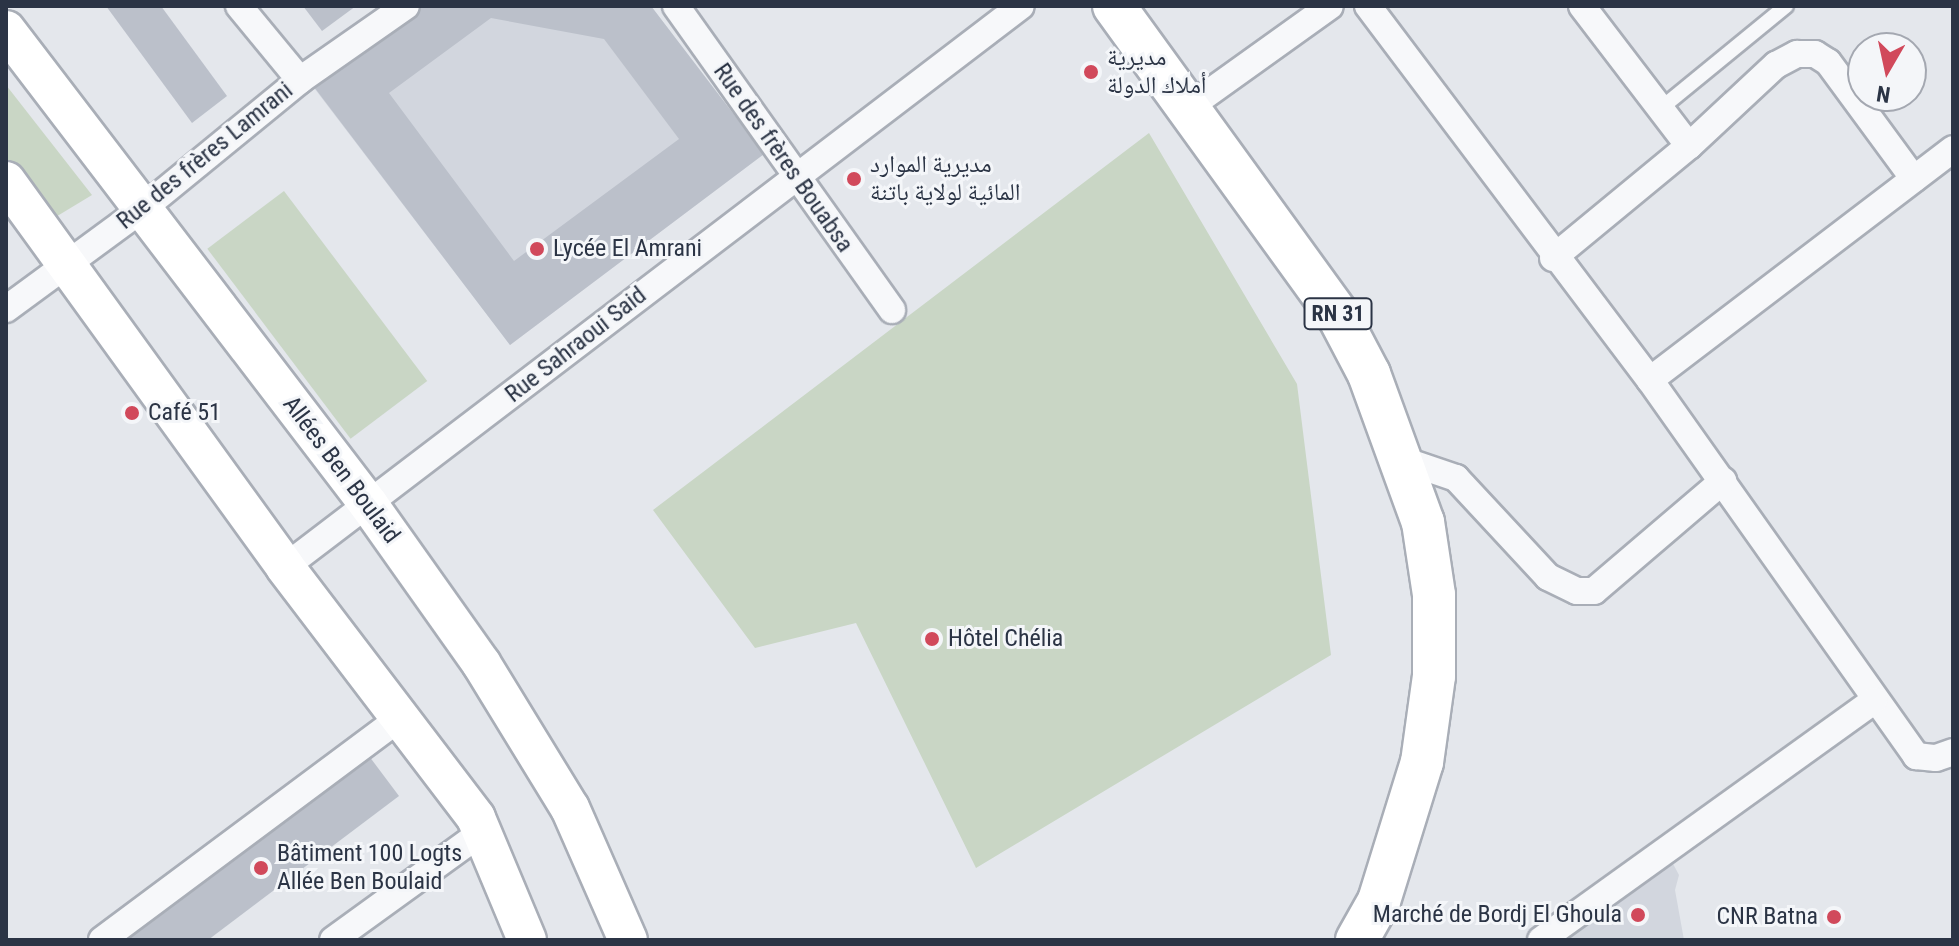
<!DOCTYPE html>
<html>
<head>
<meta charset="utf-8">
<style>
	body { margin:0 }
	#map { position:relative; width:1959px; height:946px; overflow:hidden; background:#e4e7ec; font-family:"Roboto Condensed","Noto Naskh Arabic",sans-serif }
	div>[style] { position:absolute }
	.built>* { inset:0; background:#d2d6de }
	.green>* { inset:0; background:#c9d6c5; transform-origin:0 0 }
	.building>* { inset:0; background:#bbc0ca }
	.roads { filter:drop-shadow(2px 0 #a9aeb7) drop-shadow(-2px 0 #a9aeb7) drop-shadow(0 2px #a9aeb7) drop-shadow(0 -2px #a9aeb7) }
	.lane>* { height:14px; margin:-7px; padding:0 7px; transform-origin:7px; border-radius:7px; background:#f7f8fa }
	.street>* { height:26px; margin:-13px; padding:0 13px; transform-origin:13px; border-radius:13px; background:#f7f8fa }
	.secondary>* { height:38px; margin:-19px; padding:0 19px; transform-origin:19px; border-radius:19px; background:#fff }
	.primary>* { height:42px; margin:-21px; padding:0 21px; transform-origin:21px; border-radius:21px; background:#fff }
	.dots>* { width:22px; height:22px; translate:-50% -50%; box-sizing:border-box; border:4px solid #f4f6f9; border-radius:50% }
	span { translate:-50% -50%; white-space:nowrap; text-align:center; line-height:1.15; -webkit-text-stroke:6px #f4f6f9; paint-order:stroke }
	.shield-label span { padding:2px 6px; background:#f4f6f9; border:2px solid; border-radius:6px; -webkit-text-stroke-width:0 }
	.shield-label { font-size:22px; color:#2b3445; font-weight:700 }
	.poi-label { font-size:24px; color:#2b3445 }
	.left { translate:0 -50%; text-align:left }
	.right { translate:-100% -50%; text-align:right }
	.street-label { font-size:24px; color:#2b3445 }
	.frame { position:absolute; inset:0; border:8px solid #2b3445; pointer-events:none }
	.north { position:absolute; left:1847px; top:32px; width:80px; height:80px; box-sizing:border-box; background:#f4f6f9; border:2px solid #a4a8b1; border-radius:50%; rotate:189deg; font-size:22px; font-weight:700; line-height:32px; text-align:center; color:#2b3445 }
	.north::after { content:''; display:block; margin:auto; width:28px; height:36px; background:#d1495b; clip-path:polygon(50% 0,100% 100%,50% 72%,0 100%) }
</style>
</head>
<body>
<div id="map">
	<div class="built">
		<div style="clip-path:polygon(406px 6px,651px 6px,764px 154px,510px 345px,308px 80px)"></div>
		<div style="clip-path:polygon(1671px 860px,1679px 875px,1675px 890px,1684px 940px,1564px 940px)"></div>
	</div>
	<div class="green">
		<div style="clip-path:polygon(6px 85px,92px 195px,54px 218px,6px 159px)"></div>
		<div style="clip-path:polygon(1149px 133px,1297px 384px,1331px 655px,976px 868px,856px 623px,755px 648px,653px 510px)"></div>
		<div style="left:284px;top:191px;width:238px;height:96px;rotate:53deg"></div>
	</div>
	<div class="building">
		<div style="clip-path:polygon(106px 6px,161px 6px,227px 96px,192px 123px)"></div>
		<div style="clip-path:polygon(303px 6px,356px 6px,322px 31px)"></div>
		<div style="clip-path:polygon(evenodd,406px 6px,651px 6px,764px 154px,510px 345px,308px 79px,406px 6px,491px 18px,604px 39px,679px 139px,514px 261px,389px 93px,491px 18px)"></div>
		<div style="clip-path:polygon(369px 756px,399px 796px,208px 940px,123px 940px)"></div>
	</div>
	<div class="roads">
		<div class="lane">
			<div style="left:1659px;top:110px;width:164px;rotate:-39.3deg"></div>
		</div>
		<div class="street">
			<div style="left:239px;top:6px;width:96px;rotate:50.5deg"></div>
			<div style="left:676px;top:6px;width:373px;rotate:54.6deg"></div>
			<div style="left:1368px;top:6px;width:468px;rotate:53deg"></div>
			<div style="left:1650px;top:380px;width:461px;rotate:54.7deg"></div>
			<div style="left:1916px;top:756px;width:20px;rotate:6deg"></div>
			<div style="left:1936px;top:758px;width:18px;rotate:-19deg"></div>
			<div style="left:1582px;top:6px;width:176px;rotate:52.6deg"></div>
			<div style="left:1189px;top:107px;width:173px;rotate:-35.6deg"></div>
			<div style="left:1553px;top:258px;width:176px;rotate:-39.5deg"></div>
			<div style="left:1689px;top:146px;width:119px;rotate:-43deg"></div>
			<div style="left:1776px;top:65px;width:24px;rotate:-28deg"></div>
			<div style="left:1797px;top:54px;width:18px"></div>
			<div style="left:1815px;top:54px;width:15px;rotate:32deg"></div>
			<div style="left:1828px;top:62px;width:145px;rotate:53.7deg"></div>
			<div style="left:6px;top:309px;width:172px;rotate:-36.3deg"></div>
			<div style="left:145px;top:207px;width:200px;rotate:-39.3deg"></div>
			<div style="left:300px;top:80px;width:129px;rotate:-34.9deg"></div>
			<div style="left:1650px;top:380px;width:381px;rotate:-37.3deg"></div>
			<div style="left:1403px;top:460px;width:56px;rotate:18.8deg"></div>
			<div style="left:1456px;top:478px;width:135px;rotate:47.1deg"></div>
			<div style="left:1548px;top:577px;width:32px;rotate:26deg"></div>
			<div style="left:1577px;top:591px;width:17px"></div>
			<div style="left:1594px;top:591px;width:170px;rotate:-40.5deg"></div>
			<div style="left:285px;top:567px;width:925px;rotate:-37.32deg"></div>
			<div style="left:102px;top:940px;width:374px;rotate:-36.7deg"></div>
			<div style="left:333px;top:940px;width:184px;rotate:-35.9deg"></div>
			<div style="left:1541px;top:940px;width:410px;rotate:-35.7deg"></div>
		</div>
		<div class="secondary">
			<div style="left:6px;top:30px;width:598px;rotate:52.61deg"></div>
			<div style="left:369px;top:505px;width:194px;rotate:54.7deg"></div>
			<div style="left:481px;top:663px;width:170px;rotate:58.5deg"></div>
			<div style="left:570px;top:808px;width:144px;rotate:66.3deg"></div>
			<div style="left:6px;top:181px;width:476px;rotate:54.1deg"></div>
			<div style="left:285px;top:567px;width:315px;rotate:52.7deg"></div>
			<div style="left:476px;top:818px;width:132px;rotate:67.3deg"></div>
		</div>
		<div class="primary">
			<div style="left:1114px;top:6px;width:382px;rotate:54.1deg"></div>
			<div style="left:1338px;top:315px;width:67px;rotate:62.3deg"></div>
			<div style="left:1369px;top:374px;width:158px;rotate:70deg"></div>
			<div style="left:1423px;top:522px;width:74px;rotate:81.4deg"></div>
			<div style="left:1434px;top:595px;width:81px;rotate:90deg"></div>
			<div style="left:1434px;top:676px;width:87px;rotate:97.9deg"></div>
			<div style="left:1422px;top:762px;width:145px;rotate:107.2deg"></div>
			<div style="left:1379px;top:901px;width:45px;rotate:119.4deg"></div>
		</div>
	</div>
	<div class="dots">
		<div style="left:1091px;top:72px;background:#d1495b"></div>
		<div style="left:854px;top:179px;background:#d1495b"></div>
		<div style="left:537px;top:249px;background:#d1495b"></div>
		<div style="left:132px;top:413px;background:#d1495b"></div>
		<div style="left:932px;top:639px;background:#d1495b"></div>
		<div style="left:261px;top:868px;background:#d1495b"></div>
		<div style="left:1638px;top:915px;background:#d1495b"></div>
		<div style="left:1834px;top:917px;background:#d1495b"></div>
	</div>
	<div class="shield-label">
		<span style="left:1338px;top:314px">RN 31</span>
	</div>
	<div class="poi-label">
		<span class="left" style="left:1107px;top:72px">مديرية<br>أملاك الدولة</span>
		<span class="left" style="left:870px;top:179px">مديرية الموارد<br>المائية لولاية باتنة</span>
		<span class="left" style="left:553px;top:249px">Lycée El Amrani</span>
		<span class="left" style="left:148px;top:413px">Café 51</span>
		<span class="left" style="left:948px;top:639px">Hôtel Chélia</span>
		<span class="left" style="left:277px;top:868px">Bâtiment 100 Logts<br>Allée Ben Boulaid</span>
		<span class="right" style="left:1622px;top:915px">Marché de Bordj El Ghoula</span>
		<span class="right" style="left:1818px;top:917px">CNR Batna</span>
	</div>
	<div class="street-label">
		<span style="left:205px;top:156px;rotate:-39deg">Rue des frères Lamrani</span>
		<span style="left:783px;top:158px;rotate:55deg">Rue des frères Bouabsa</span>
		<span style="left:576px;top:345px;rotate:-38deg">Rue Sahraoui Said</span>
		<span style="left:341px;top:470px;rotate:53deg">Allées Ben Boulaid</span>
	</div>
	<div class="frame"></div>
	<div class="north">N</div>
</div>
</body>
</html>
